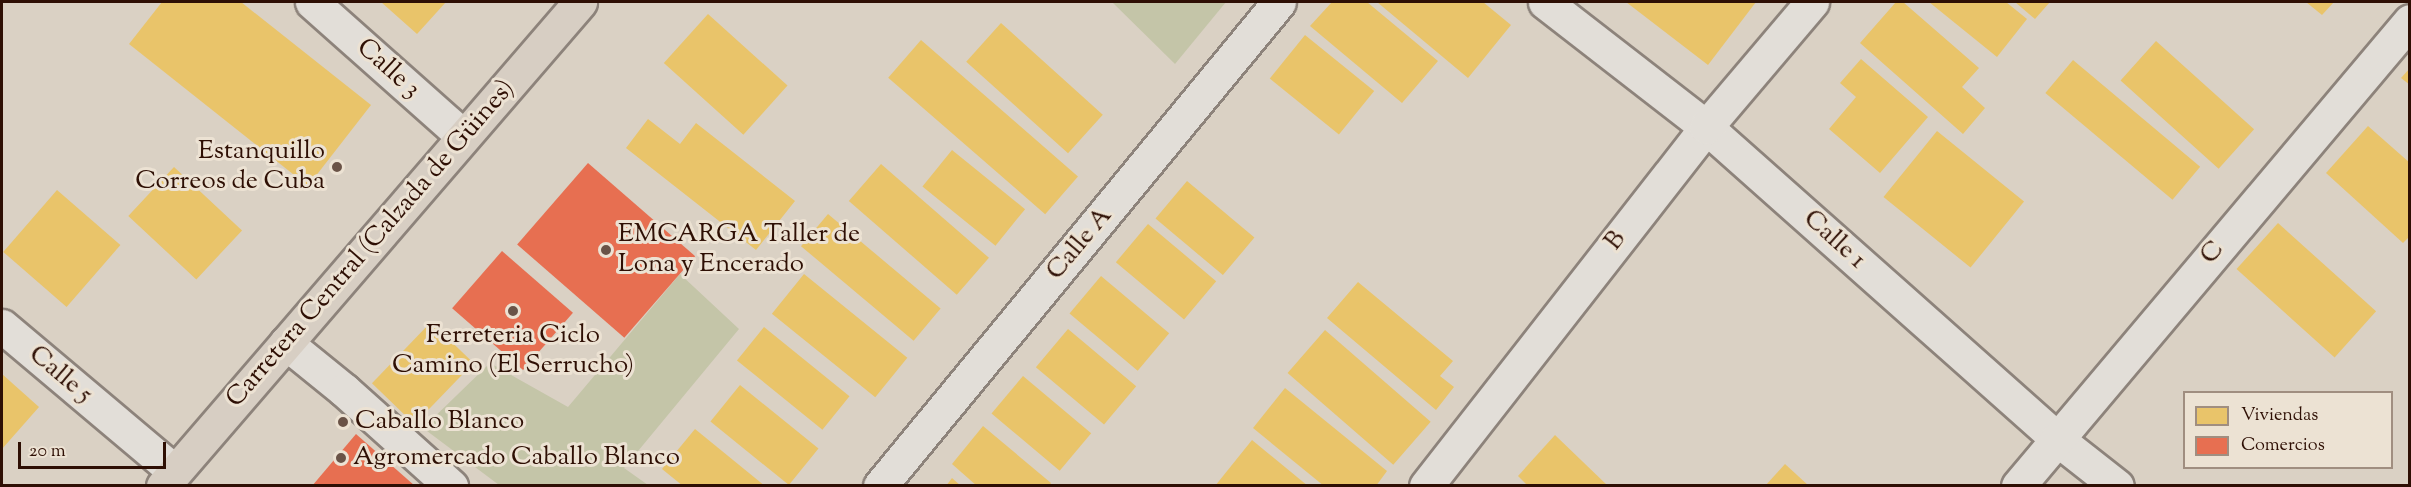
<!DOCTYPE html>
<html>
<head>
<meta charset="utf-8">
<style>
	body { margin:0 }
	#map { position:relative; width:2411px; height:487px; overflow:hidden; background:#dad1c4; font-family:"Sorts Mill Goudy",serif }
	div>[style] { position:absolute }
	.green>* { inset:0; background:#c4c5a8 }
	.homes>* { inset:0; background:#e9c46a; transform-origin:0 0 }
	.shops>* { inset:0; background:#e76f51; transform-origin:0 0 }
	.roads { filter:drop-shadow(2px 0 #8d837b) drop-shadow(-2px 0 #8d837b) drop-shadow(0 2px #8d837b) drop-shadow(0 -2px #8d837b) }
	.minor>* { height:33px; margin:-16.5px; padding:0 16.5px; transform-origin:16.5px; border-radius:16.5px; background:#e2ded8 }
	.primary>* { height:33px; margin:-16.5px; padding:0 16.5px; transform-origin:16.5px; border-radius:16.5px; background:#d7cec3 }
	.dots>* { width:16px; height:16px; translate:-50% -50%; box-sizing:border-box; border:3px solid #ece2d3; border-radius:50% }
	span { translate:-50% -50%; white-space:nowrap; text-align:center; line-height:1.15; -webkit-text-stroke:6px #ece2d3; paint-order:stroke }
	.street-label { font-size:26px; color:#2e0f04 }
	.poi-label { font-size:26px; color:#2e0f04 }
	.right { translate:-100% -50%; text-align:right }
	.left { translate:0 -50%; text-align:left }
	.frame { position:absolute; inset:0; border:3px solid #2e0f04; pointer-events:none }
	.legend { position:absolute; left:2183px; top:391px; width:210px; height:78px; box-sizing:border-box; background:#ece2d3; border:2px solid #a08e80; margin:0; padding:8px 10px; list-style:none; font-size:18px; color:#2e0f04 }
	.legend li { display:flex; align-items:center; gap:12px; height:30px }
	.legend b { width:30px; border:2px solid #a08e80 }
	.scale { position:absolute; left:18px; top:442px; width:148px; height:27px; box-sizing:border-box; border:3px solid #2e0f04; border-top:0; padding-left:8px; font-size:18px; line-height:21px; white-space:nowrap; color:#2e0f04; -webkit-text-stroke:4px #ece2d3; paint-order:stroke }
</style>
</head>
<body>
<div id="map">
	<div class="green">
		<div style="clip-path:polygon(1112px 2px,1226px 2px,1175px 64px)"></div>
		<div style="clip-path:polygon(680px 274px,739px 329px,624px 468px,648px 485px,499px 485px,423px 428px,490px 363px,568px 407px)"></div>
	</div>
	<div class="homes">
		<div style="clip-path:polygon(162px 2px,241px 2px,371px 105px,308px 186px,129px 44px)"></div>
		<div style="clip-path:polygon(381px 2px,446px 2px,417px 34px)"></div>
		<div style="clip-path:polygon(1332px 2px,1367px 2px,1438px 61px,1402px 103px,1310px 26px)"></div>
		<div style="clip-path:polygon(1377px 2px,1483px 2px,1511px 25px,1468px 78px)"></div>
		<div style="clip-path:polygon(1626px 2px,1756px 2px,1708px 65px)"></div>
		<div style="clip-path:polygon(1896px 2px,1903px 2px,1979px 68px,1962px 87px,1985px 108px,1963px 134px,1860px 43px)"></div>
		<div style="clip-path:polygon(1929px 2px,2006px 2px,2027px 19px,1997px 57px)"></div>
		<div style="clip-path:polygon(2015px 2px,2050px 2px,2035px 19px)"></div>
		<div style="clip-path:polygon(2306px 2px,2334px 2px,2322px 15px)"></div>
		<div style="left:708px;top:14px;width:107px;height:66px;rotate:42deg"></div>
		<div style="left:1001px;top:23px;width:137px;height:52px;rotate:42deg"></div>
		<div style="left:1305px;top:35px;width:89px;height:56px;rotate:39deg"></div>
		<div style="left:921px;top:40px;width:208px;height:50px;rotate:41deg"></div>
		<div style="left:2156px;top:41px;width:132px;height:53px;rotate:42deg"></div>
		<div style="clip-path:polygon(1861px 59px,1928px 117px,1880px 173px,1829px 129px,1856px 97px,1840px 83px)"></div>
		<div style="left:2073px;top:60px;width:166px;height:43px;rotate:40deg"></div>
		<div style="clip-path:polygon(2410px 68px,2410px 85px,2401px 78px)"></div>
		<div style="clip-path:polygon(648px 119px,680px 144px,696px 123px,795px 201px,756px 250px,626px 148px)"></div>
		<div style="clip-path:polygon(2368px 126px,2410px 163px,2410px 236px,2403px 243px,2326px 173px)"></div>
		<div style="left:1937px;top:131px;width:112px;height:85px;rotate:39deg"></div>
		<div style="left:952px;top:150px;width:94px;height:47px;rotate:39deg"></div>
		<div style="left:881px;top:164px;width:143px;height:49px;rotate:41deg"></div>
		<div style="left:174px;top:167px;width:93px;height:67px;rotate:43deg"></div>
		<div style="left:1187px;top:181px;width:88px;height:49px;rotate:40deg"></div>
		<div style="left:57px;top:190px;width:84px;height:82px;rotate:41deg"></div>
		<div style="left:828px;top:214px;width:147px;height:42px;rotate:40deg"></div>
		<div style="left:2278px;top:223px;width:132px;height:62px;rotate:42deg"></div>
		<div style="left:1148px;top:224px;width:89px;height:50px;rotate:40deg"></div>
		<div style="left:804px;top:274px;width:133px;height:51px;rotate:39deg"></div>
		<div style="left:1101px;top:276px;width:89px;height:49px;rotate:40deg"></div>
		<div style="clip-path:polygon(1358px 282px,1453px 361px,1440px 376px,1454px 387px,1436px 410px,1327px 318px)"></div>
		<div style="left:431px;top:322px;width:59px;height:85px;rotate:44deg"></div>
		<div style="left:764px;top:327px;width:110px;height:43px;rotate:39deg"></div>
		<div style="left:1068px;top:329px;width:89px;height:50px;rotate:40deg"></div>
		<div style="left:1325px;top:330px;width:140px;height:57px;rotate:41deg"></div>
		<div style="clip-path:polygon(2px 374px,39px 407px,2px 449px)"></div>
		<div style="left:1023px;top:376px;width:89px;height:49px;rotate:40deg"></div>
		<div style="left:740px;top:385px;width:101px;height:47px;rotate:39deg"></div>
		<div style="clip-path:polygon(1285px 388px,1387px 471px,1376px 486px,1324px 486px,1253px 428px)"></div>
		<div style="clip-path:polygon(983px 426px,1051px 483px,1049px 486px,977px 486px,952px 464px)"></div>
		<div style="clip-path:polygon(695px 429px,765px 486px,683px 486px,662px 469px)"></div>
		<div style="clip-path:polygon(1555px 435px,1608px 486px,1528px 486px,1518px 476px)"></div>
		<div style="clip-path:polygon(1252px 440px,1308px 486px,1215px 486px)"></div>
		<div style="clip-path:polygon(1785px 464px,1809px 486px,1765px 486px)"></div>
		<div style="clip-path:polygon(952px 478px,961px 486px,946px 486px)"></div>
	</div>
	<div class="shops">
		<div style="left:588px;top:163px;width:142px;height:108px;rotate:41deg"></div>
		<div style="left:502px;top:251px;width:94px;height:76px;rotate:41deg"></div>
		<div style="clip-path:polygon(356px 434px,415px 486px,312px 486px)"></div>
	</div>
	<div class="roads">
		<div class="minor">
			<div style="left:312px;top:2px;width:202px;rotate:41.6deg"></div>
			<div style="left:1545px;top:2px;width:204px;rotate:37.8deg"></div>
			<div style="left:1706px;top:127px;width:470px;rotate:41.6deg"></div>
			<div style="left:2057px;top:439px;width:76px;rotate:38.1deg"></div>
			<div style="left:2px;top:326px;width:225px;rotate:40.1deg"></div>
			<div style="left:286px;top:343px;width:75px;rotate:39deg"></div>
			<div style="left:344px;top:390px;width:144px;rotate:41.9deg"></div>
			<div style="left:880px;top:486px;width:627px;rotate:-50.5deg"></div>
			<div style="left:1426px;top:486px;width:455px;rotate:-52deg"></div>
			<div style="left:1706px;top:127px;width:164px;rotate:-49.7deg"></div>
			<div style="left:2018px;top:486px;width:608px;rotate:-49.87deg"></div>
		</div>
		<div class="primary">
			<div style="left:163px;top:486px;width:639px;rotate:-49.25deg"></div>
		</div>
	</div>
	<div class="dots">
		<div style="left:337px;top:167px;background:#6a5347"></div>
		<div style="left:606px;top:250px;background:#6a5347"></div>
		<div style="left:513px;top:311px;background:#6a5347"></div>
		<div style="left:343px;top:422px;background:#6a5347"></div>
		<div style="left:341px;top:458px;background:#6a5347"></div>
	</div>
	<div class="street-label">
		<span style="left:388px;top:69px;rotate:42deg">Calle 3</span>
		<span style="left:1834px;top:240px;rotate:42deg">Calle 1</span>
		<span style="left:1616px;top:241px;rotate:-52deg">B</span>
		<span style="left:371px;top:244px;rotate:-49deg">Carretera Central (Calzada de Güines)</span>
		<span style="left:1080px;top:244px;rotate:-50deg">Calle A</span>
		<span style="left:2213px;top:253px;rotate:-50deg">C</span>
		<span style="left:60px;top:375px;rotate:40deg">Calle 5</span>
	</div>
	<div class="poi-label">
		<span class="right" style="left:325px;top:167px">Estanquillo<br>Correos de Cuba</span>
		<span class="left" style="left:618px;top:250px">EMCARGA Taller de<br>Lona y Encerado</span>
		<span style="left:513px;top:351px">Ferreteria Ciclo<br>Camino (El Serrucho)</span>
		<span class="left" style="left:355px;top:422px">Caballo Blanco</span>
		<span class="left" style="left:353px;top:458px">Agromercado Caballo Blanco</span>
	</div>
	<div class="frame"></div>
	<ul class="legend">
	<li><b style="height:16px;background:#e9c46a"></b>Viviendas</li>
	<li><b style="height:16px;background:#e76f51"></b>Comercios</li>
	</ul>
	<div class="scale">20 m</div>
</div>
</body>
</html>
